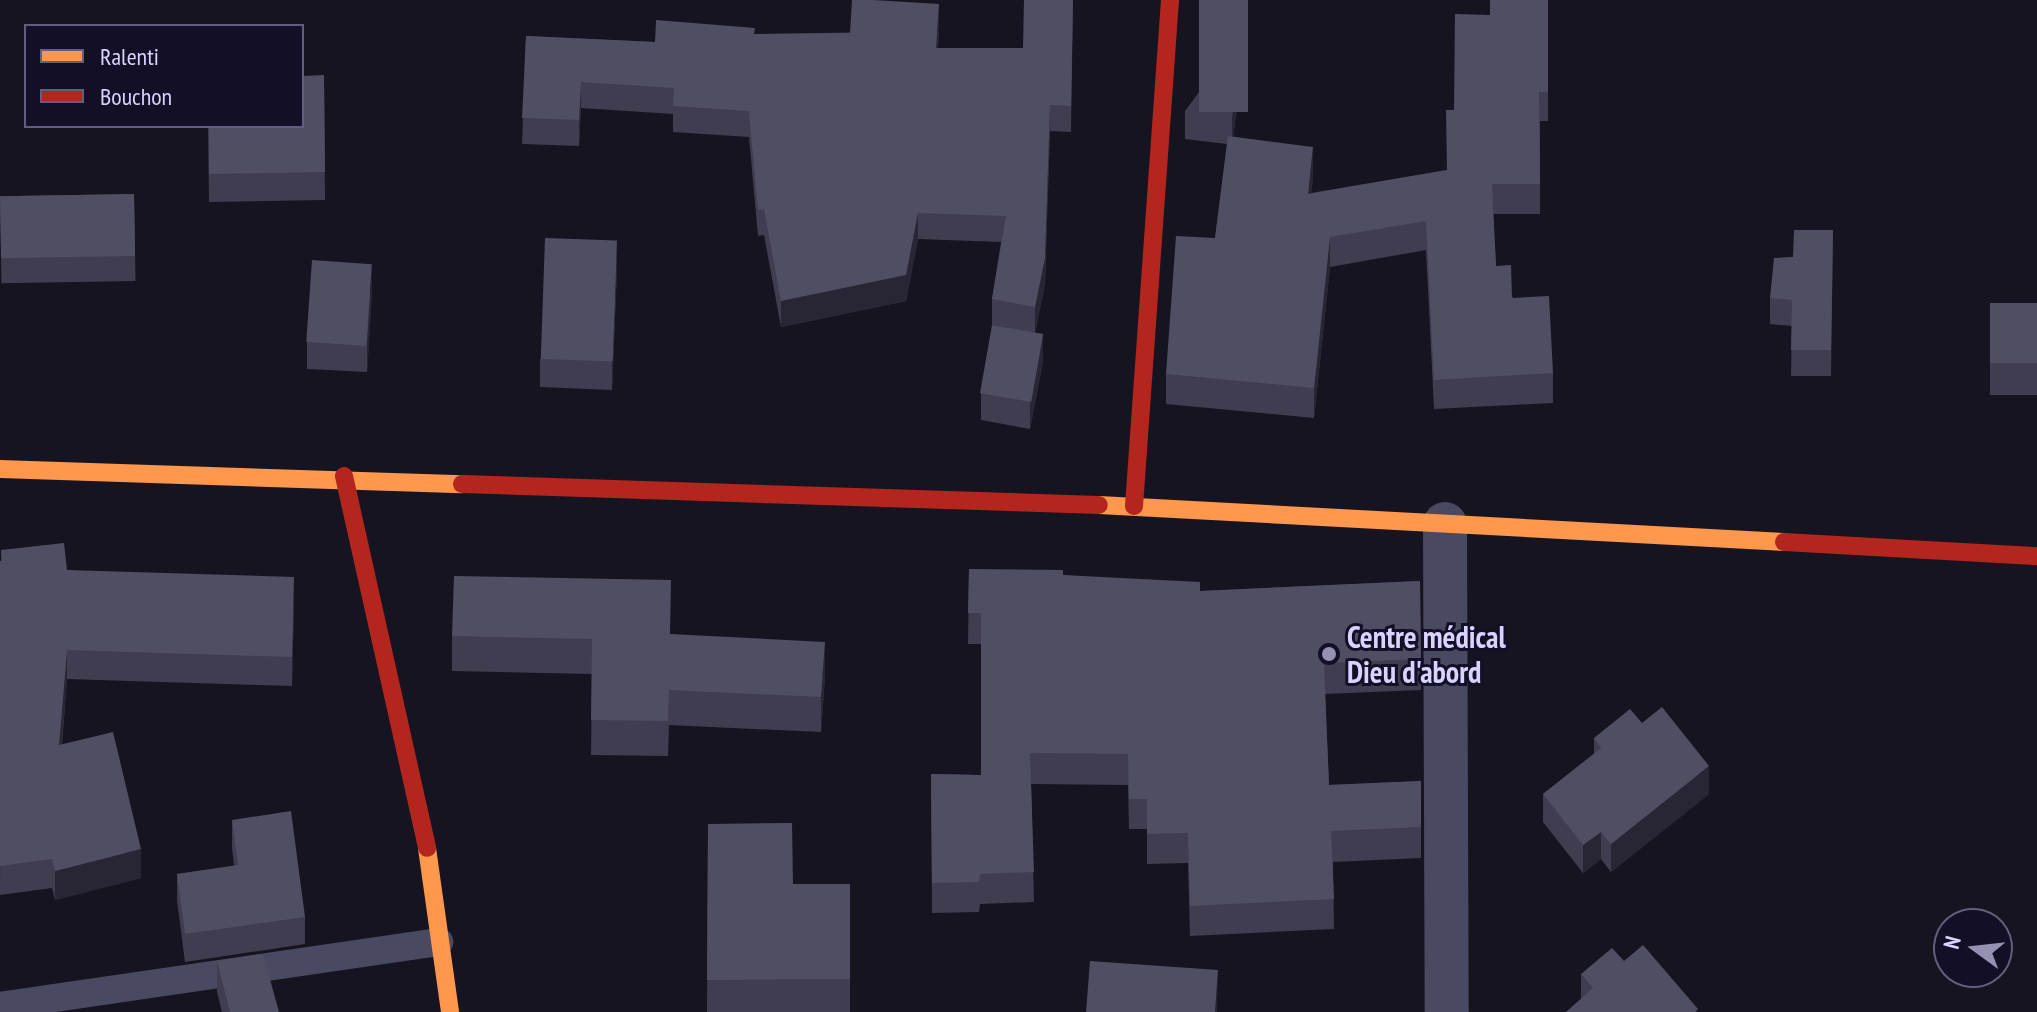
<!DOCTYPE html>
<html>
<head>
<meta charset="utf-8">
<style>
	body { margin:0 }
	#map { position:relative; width:2037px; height:1012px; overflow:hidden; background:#161421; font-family:"PT Sans Narrow",sans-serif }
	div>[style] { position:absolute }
	.lane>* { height:28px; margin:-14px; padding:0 14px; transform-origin:14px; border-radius:14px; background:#4a4962 }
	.street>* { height:44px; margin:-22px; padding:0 22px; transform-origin:22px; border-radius:22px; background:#4a4962 }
	.slow>* { height:18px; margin:-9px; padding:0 9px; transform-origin:9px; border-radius:9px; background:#ff974d }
	.jam>* { height:18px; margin:-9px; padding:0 9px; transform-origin:9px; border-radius:9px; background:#b3261e }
	.wall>* { inset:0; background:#403d50; transform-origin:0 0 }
	.shaded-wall>* { inset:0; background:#282635 }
	.building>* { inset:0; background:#504e63; transform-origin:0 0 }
	.dots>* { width:22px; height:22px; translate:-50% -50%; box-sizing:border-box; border:4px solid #130f26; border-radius:50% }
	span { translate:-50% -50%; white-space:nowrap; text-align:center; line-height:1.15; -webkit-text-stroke:6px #130f26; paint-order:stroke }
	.poi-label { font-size:30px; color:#d9d4ff; font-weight:700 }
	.left { translate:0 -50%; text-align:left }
	.legend { position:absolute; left:24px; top:24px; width:280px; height:104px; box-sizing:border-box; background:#130f26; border:2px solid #625e7d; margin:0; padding:10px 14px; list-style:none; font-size:24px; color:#d9d4ff }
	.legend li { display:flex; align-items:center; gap:16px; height:40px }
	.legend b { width:40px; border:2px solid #625e7d }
	.north { position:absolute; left:1933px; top:908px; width:80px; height:80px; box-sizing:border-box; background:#130f26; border:2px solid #625e7d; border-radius:50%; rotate:285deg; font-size:22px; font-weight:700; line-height:32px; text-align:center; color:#d9d4ff }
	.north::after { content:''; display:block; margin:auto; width:28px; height:36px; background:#9591b1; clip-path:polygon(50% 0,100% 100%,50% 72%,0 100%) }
</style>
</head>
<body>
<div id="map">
	<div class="lane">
		<div style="left:0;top:1006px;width:444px;rotate:-8.3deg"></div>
	</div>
	<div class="street">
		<div style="left:1445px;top:524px;width:488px;rotate:89.8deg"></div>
	</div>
	<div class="slow">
		<div style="left:0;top:469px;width:462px;rotate:1.9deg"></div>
		<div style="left:1099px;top:505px;width:686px;rotate:3.09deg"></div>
		<div style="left:427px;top:848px;width:166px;rotate:82deg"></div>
	</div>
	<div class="jam">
		<div style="left:344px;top:476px;width:381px;rotate:77.4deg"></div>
		<div style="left:462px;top:484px;width:637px;rotate:1.89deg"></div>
		<div style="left:1134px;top:506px;width:507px;rotate:-85.93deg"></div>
		<div style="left:1784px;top:542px;width:253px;rotate:3.2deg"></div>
	</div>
	<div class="wall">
		<div style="clip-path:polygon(1073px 0,1071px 132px,1050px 131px,1045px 284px,1035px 333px,1043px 362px,1030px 429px,981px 420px,981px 393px,1008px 328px,992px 325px,992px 299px,1001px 242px,918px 239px,906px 301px,781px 327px,764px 235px,758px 236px,749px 137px,673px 132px,673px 114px,581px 108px,579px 146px,522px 144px,526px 36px,655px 42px,755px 34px,939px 31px,938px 48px,1023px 48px)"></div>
		<div style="clip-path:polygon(1548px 0,1548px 121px,1540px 121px,1540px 214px,1493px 214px,1496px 266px,1553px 373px,1553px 403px,1434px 409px,1426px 250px,1330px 267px,1314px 418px,1166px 404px,1166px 374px,1215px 238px,1227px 144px,1185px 139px,1185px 111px,1248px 26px,1233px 137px,1313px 177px,1311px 193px,1447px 170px,1454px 110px,1490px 15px)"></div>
		<div style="clip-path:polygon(324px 75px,325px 200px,209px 202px,208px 126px)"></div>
		<div style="left:134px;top:194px;width:87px;height:134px;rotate:89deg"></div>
		<div style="clip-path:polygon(1833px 230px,1831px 376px,1791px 376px,1792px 326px,1770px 324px,1770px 298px,1793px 257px)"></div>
		<div style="clip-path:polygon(617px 269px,612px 390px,540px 387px,540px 359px)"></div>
		<div style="clip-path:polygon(372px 291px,367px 372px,307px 369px,307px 342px)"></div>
		<div style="left:2037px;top:303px;width:92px;height:47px;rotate:90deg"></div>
		<div style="clip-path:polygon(1px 550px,67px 570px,294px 605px,292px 686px,67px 679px,62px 745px,141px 878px,55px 900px,52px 888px,0 895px)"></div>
		<div style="clip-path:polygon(969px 569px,1063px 575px,1200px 591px,1420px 581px,1421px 690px,1325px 694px,1329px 785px,1421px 781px,1421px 858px,1333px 862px,1334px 929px,1190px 936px,1188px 863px,1147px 864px,1147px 829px,1129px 829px,1128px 785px,1031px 784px,1034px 902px,980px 904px,979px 912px,932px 913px,931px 774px,981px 775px,981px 644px,968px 644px)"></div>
		<div style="clip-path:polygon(671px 634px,825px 677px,821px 732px,669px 725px,668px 756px,591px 755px,592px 674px,452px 671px,452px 636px)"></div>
		<div style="clip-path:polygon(1642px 723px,1709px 794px,1611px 872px,1601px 859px,1583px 873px,1543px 822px,1543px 794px,1594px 754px,1594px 738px)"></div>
		<div style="clip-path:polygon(232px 820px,305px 917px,305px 944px,185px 962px,177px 901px,177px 874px,234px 866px,232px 848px)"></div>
		<div style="clip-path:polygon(708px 824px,793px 884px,850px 884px,850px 1012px,707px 1012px)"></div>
		<div style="clip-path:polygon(217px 961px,279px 1012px,222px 1012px,217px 992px)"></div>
		<div style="clip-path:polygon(1581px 974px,1698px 1012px,1581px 999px)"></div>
	</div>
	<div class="shaded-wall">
		<div style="clip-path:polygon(1248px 0,1248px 26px,1232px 145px,1232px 117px)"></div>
		<div style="clip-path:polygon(939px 4px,939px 31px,936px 74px,936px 48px)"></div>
		<div style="clip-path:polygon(581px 82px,581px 108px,579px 146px,579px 120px)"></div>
		<div style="clip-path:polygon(1050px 105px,1045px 284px,1035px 333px,1035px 307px)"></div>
		<div style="clip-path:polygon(1313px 147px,1313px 177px,1308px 223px,1308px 194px)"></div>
		<div style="clip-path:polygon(918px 213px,918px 239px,906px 301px,781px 327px,781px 301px)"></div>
		<div style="clip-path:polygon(1330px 237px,1330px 267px,1314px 418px,1314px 388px)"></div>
		<div style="clip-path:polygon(617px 241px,617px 269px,612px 390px,612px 363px)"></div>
		<div style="clip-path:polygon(372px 264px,372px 291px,367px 372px,367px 345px)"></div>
		<div style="clip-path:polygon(1043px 334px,1043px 362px,1030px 429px,1030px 401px)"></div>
		<div style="clip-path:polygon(294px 577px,294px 605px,292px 686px,292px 657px)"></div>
		<div style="clip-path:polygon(825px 642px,825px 677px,821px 732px,821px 697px)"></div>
		<div style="clip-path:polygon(67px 650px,67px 679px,59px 774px,59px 745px)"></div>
		<div style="clip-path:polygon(1709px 766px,1709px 794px,1611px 872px,1611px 844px)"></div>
		<div style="clip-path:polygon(1601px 832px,1601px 859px,1583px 873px,1583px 845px)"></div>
		<div style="clip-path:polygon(141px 849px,141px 878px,55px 900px,55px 871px)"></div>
		<div style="clip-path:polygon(1218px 970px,1217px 1012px,1215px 1012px)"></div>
	</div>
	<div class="building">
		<div style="clip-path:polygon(852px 0,873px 0,939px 4px,936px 48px,1023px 48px,1024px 0,1073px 0,1071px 106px,1050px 105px,1045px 258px,1035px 307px,992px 299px,1006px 216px,918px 213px,906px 275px,781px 301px,764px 209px,758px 210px,749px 111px,673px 106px,674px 88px,581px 82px,579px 120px,522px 118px,526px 36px,655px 42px,656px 20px,755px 28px,754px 34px,850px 33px)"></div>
		<div style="left:1199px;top:0;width:49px;height:112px"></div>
		<div style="clip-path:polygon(1490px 0,1548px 0,1548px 92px,1539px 92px,1540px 184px,1492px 184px,1496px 266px,1511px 265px,1512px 298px,1549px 296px,1553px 373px,1434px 380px,1426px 221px,1330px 237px,1314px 388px,1166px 374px,1176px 236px,1215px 238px,1228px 136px,1313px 147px,1308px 194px,1447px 170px,1446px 110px,1454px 110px,1455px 14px,1490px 15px)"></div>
		<div style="clip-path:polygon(200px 25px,200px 26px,157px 26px)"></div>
		<div style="clip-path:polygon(324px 75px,325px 172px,209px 174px,209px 126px,302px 126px,302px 76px)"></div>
		<div style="left:134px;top:194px;width:62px;height:134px;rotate:89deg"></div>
		<div style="clip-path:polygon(1794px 230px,1833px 230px,1831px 350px,1791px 350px,1792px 300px,1770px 298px,1774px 258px,1793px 257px)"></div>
		<div style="left:545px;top:238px;width:72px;height:121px;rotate:2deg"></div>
		<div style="left:312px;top:260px;width:60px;height:82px;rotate:4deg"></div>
		<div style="left:2037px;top:303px;width:60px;height:47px;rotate:90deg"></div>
		<div style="left:992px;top:325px;width:52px;height:69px;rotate:10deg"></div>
		<div style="clip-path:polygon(64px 543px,67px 570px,294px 577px,292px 657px,67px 650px,59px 745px,113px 732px,141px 849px,55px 871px,52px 859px,0 866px,0 561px,2px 561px,1px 550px)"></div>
		<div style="clip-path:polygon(969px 569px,1063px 570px,1063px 575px,1200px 582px,1200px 591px,1420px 581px,1421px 659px,1324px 663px,1329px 785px,1421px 781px,1421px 827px,1331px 831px,1334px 899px,1190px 906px,1188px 833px,1147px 834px,1147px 799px,1129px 799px,1128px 754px,1030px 753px,1034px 872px,980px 874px,979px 882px,932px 883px,931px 774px,981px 775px,981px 613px,968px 613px)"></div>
		<div style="clip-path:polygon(454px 576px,671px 580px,670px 634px,825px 642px,821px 697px,669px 690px,668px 721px,591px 720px,592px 639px,452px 636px)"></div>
		<div style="clip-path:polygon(1662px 707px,1709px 766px,1611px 844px,1601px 832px,1583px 845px,1543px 794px,1601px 748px,1594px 738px,1630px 709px,1642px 723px)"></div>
		<div style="clip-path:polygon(291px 811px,305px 917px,185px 934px,177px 874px,238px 865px,232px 820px)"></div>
		<div style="clip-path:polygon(792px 823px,793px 884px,850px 884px,850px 979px,707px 980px,708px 824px)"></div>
		<div style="clip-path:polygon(1643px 945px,1698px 1009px,1695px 1012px,1566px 1012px,1593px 988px,1581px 974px,1612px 948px,1624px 961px)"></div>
		<div style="clip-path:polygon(263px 954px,279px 1012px,230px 1012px,217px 961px)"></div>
		<div style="clip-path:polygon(1090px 961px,1218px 970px,1215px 1012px,1086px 1012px)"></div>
	</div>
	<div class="dots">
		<div style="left:1329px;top:654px;background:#9591b1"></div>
	</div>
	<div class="poi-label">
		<span class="left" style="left:1347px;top:654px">Centre médical<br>Dieu d'abord</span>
	</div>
	<ul class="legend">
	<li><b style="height:10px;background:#ff974d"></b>Ralenti</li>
	<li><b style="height:10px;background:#b3261e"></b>Bouchon</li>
	</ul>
	<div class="north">N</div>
</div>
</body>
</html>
